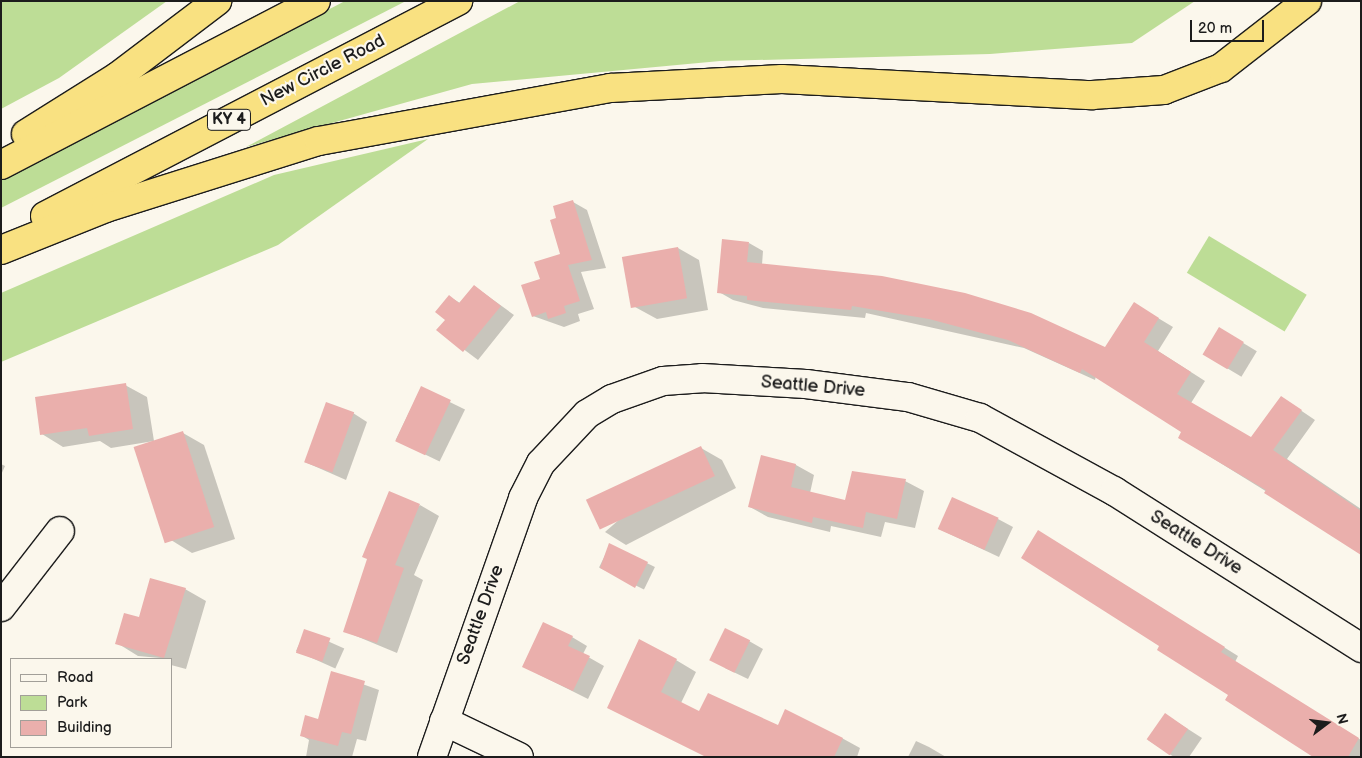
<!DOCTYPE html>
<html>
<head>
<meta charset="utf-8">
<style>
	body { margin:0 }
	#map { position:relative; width:1362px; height:758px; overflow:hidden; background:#fbf7ec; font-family:"Balsamiq Sans",sans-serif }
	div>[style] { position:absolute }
	.green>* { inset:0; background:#bddd96; transform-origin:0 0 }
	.shadow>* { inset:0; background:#0003; transform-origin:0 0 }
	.building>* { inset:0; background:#eaafac; transform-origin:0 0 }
	.roads { filter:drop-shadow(1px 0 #1c1c1c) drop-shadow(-1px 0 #1c1c1c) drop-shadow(0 1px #1c1c1c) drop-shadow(0 -1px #1c1c1c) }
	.minor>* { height:28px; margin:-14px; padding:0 14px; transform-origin:14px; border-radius:14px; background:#fbf7ec }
	.highway>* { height:28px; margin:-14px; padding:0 14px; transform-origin:14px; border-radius:14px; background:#f9e181 }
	span { translate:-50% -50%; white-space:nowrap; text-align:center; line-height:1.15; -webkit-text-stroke:4.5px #fbf7ec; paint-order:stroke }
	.shield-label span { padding:1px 4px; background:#fbf7ec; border:1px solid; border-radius:4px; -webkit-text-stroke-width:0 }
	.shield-label { font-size:16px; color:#1c1c1c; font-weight:700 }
	.street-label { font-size:18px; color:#1c1c1c }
	.frame { position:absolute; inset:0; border:2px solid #1c1c1c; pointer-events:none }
	.legend { position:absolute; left:10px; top:658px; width:162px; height:90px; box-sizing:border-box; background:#fbf7ec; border:1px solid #a29f99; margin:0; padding:6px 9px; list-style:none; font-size:15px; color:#1c1c1c }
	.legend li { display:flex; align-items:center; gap:10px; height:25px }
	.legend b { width:25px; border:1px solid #a29f99 }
	.north { position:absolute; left:1302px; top:698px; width:50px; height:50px; -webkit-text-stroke:4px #fbf7ec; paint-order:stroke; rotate:75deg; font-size:14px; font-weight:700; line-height:20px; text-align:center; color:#1c1c1c }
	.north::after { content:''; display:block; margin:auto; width:18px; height:22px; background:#1c1c1c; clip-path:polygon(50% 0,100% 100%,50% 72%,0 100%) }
	.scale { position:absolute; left:1190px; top:20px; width:74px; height:22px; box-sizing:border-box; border:2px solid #1c1c1c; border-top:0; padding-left:6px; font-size:15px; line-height:18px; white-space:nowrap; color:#1c1c1c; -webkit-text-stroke:4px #fbf7ec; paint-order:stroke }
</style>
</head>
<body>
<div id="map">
	<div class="green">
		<div style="clip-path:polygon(1px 1px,167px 1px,59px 78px,1px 109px)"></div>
		<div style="clip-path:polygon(345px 1px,406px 1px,1px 208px,1px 180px)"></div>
		<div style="clip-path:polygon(520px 1px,1195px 1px,1132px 43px,990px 54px,720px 61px,472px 84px,246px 147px)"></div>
		<div style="clip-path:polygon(428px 139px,278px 245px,1px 362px,1px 293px,274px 175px)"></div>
		<div style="left:1209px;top:236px;width:114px;height:43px;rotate:31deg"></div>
	</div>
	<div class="shadow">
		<div style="clip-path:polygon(573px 202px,587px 210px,606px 268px,581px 272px,594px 309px,578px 314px,580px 321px,564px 327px,533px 316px,542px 279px,561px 255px,558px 218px)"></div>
		<div style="clip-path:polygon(749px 243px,763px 251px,762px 265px,1105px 349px,1148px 312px,1173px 327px,1158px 351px,1205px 381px,1191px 403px,1251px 439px,1281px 397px,1315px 420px,1287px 459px,1361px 509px,1361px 550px,1180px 438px,1183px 432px,1096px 376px,1095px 380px,1024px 348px,866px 313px,865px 318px,763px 308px,733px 300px,719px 292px)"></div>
		<div style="clip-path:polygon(678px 248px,699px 260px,708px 310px,657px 319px,635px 307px)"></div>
		<div style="clip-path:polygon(474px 286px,514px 315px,478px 360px,438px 330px,446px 320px,450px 297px,460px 303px)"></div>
		<div style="left:1220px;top:329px;width:43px;height:30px;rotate:31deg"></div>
		<div style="clip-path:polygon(125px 385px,147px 397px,154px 441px,111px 448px,100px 441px,63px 447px,42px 434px)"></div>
		<div style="left:421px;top:388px;width:49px;height:58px;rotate:26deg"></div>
		<div style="clip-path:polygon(353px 413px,367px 422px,346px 480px,305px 462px)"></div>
		<div style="clip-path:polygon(183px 433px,204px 445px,235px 539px,192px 553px,171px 540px)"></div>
		<div style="clip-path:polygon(701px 448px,722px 460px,736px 488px,626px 545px,605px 532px)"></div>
		<div style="clip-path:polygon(762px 457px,796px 465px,814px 475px,810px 493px,846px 501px,905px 481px,924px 491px,915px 528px,885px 522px,881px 537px,831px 526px,830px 532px,768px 517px,750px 507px)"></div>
		<div style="clip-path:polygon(1px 464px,5px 466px,1px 475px)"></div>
		<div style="clip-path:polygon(420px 505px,439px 516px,414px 575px,423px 580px,397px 653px,344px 631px,369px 560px)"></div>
		<div style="clip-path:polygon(998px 519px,1013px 527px,999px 557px,939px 529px)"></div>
		<div style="clip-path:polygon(1053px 540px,1238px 656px,1235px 662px,1361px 740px,1361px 757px,1316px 757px,1230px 695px)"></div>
		<div style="left:610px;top:545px;width:50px;height:25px;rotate:26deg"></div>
		<div style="clip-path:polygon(185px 589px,206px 601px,186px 669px,171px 665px,171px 659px,138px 656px,117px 643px,140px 619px)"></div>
		<div style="left:305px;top:631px;width:43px;height:22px;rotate:24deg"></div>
		<div style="clip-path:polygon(572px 637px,587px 646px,583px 654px,604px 666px,588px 699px,538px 674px)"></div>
		<div style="clip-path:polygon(749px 641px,763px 649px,748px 679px,725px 668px)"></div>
		<div style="clip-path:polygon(676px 660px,696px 672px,681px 703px,700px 713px,840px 737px,860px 748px,857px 757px,708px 757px,609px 708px)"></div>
		<div style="clip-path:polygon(332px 673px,379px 690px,366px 741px,357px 739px,352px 757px,306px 757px,309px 740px,301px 735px,319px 721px)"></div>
		<div style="clip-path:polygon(1166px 715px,1202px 738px,1189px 757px,1174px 757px,1148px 740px)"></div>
		<div style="clip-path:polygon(916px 741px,929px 747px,946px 757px,908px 757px)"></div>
	</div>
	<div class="building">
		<div style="clip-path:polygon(573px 200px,592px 260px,568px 265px,580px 301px,564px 306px,566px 313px,548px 319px,546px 312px,532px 317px,521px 285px,540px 279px,534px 262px,560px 254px,550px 220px,556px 218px,553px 206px)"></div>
		<div style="clip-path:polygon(722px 239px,749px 242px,747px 262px,882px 276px,965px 293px,1031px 313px,1105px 347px,1134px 302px,1159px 318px,1144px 342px,1191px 372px,1177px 394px,1251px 437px,1281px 396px,1302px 410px,1273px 450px,1361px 511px,1361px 555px,1264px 493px,1266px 490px,1178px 438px,1181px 432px,1082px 369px,1080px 373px,1008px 340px,929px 319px,852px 306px,851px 310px,747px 300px,747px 296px,717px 293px)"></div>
		<div style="left:678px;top:247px;width:52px;height:57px;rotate:80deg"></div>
		<div style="clip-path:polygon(474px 285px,501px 306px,463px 352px,436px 330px,445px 320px,435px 312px,449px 295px,459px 303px)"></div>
		<div style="left:1219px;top:327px;width:29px;height:32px;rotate:31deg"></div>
		<div style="clip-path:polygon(126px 383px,133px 429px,89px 436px,87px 428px,40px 435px,35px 397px)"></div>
		<div style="left:421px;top:386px;width:33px;height:61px;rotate:25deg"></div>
		<div style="left:326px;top:402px;width:30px;height:64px;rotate:20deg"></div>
		<div style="left:183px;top:431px;width:101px;height:52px;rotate:72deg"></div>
		<div style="left:701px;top:446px;width:33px;height:127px;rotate:65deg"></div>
		<div style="clip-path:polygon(761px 455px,796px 464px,791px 487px,845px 500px,852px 471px,906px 479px,897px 519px,866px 512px,863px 528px,813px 517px,812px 523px,748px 507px)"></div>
		<div style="clip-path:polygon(389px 491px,420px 504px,395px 565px,404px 568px,377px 643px,343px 632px,367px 559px,362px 557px)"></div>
		<div style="left:952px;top:497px;width:51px;height:35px;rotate:24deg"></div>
		<div style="clip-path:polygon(1038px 530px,1225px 647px,1221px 652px,1359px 738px,1348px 757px,1313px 757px,1225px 700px,1228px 695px,1157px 650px,1159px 646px,1021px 558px)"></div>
		<div style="clip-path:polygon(609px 543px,648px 562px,635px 588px,600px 568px)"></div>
		<div style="clip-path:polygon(150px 578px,186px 588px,164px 658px,115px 644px,124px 613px,139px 617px)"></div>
		<div style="clip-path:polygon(543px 622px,573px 636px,568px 646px,590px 656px,573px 691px,522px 667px)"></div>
		<div style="left:725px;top:628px;width:28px;height:36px;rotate:26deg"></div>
		<div style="left:304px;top:629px;width:28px;height:25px;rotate:19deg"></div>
		<div style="clip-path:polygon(639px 639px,677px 659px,661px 692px,699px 711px,708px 693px,778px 725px,785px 709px,843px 738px,834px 757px,706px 757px,607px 708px)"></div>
		<div style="clip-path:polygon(331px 671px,365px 681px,351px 734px,342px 732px,338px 746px,300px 736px,305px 715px,318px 719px)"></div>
		<div style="left:1165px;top:713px;width:28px;height:32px;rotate:35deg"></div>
	</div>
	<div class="roads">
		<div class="minor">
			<div style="left:1px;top:607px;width:96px;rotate:-52.2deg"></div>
			<div style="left:444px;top:721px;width:83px;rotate:25.6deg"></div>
			<div style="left:432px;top:757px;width:275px;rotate:-70.6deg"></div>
			<div style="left:523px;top:498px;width:39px;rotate:-63deg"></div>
			<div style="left:541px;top:463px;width:67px;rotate:-46.8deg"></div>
			<div style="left:587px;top:414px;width:29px;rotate:-31deg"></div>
			<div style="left:612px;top:399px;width:54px;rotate:-19.4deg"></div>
			<div style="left:663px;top:381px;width:39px;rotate:-4deg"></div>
			<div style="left:702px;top:378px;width:104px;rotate:3.3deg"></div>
			<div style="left:806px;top:384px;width:103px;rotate:7.3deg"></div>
			<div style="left:908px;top:397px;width:75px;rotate:16.3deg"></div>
			<div style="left:980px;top:418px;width:153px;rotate:28.6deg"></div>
			<div style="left:1114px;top:491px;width:293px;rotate:32.4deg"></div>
		</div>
		<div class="highway">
			<div style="left:26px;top:134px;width:107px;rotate:-32.1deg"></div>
			<div style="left:117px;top:77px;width:126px;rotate:-37.2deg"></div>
			<div style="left:1px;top:165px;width:355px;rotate:-27.5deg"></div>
			<div style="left:45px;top:216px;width:466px;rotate:-27.5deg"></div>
			<div style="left:1px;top:250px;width:113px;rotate:-21.8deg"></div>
			<div style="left:106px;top:208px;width:223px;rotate:-17.5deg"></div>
			<div style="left:319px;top:141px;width:296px;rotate:-10.3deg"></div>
			<div style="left:610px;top:88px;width:172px;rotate:-3deg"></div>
			<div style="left:782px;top:79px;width:310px;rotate:3deg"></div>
			<div style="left:1092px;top:95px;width:72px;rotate:-4deg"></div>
			<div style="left:1164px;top:90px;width:61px;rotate:-21.1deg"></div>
			<div style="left:1221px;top:68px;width:109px;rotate:-37.9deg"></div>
		</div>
	</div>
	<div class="shield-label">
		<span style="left:229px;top:120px">KY 4</span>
	</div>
	<div class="street-label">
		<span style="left:323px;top:71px;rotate:-27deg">New Circle Road</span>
		<span style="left:813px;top:387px;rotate:5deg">Seattle Drive</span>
		<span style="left:1196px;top:543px;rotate:32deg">Seattle Drive</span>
		<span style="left:481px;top:615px;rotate:-70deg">Seattle Drive</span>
	</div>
	<div class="frame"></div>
	<ul class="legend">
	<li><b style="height:6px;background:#fbf7ec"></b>Road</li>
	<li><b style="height:14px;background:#bddd96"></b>Park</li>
	<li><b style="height:14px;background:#eaafac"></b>Building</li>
	</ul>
	<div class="north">N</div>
	<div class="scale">20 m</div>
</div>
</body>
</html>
